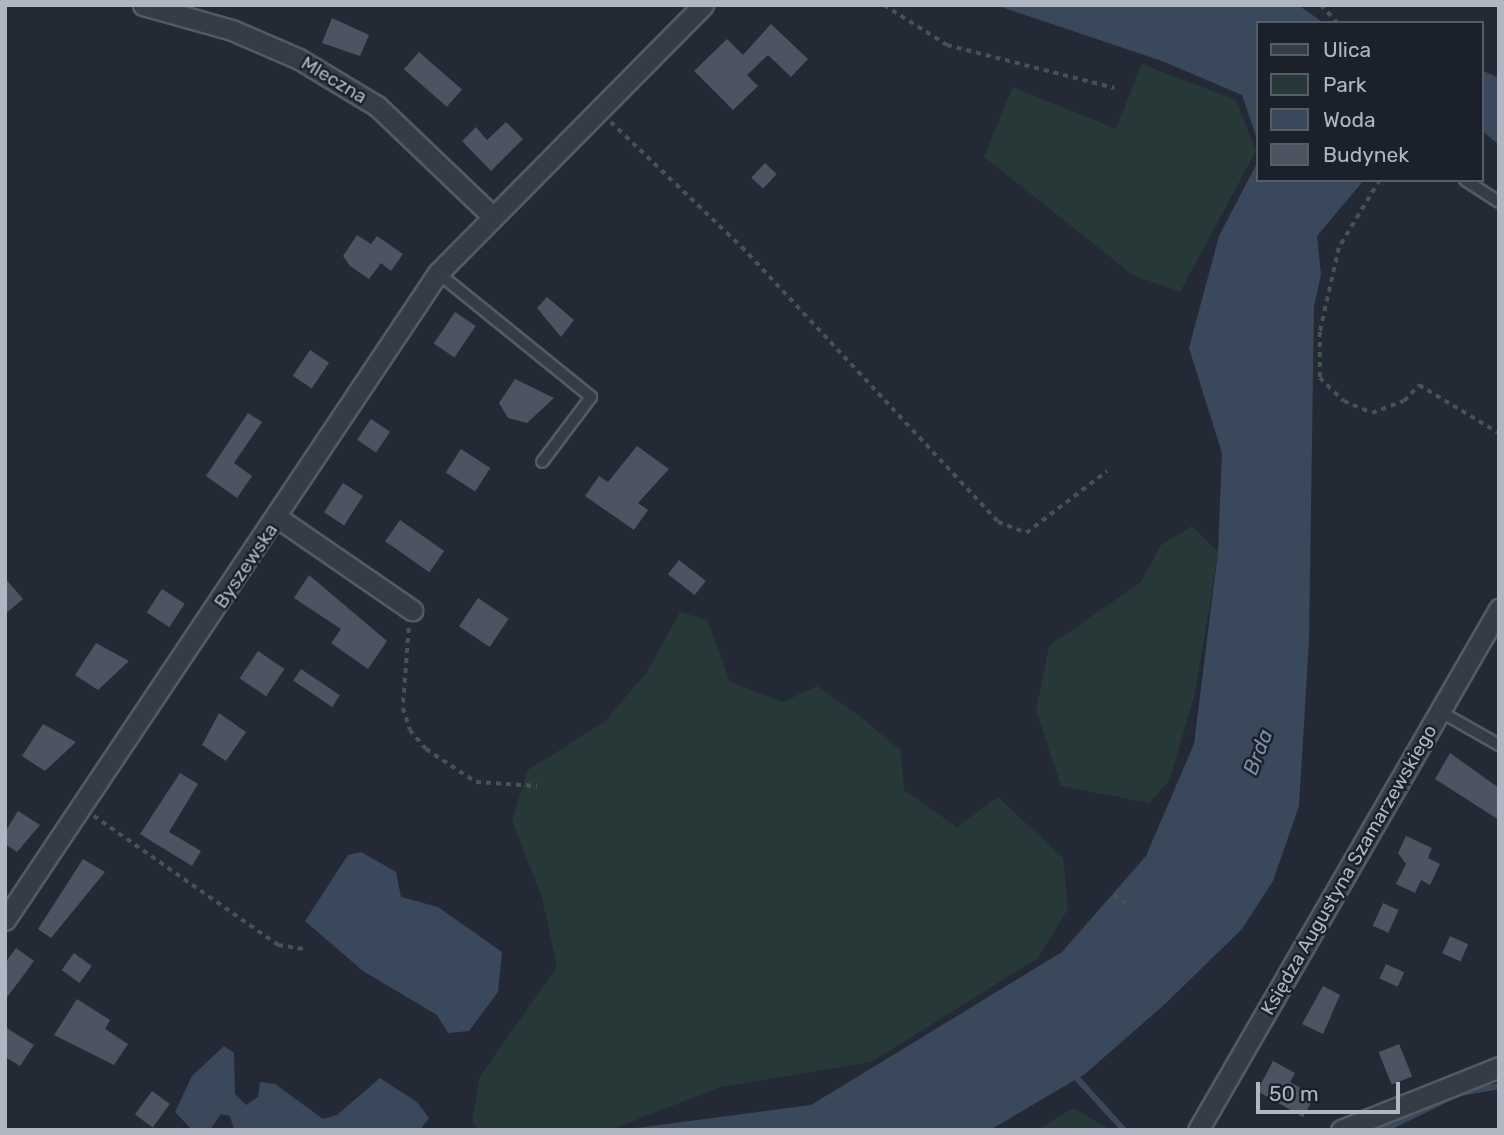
<!DOCTYPE html>
<html>
<head>
<meta charset="utf-8">
<style>
	body { margin:0 }
	#map { position:relative; width:1504px; height:1135px; overflow:hidden; background:#232a35; font-family:Rubik,sans-serif }
	div>[style] { position:absolute }
	.green>* { inset:0; background:#273838 }
	.water>* { inset:0; background:#3a485c }
	.stream>* { height:6px; margin:-3px; padding:0 3px; transform-origin:3px; border-radius:3px; background:#3a485c }
	.building>* { inset:0; background:#4b5460; transform-origin:0 0 }
	.path>* { height:3.5px; margin-top:-1.75px; transform-origin:0; background:repeating-linear-gradient(90deg,#445355 0 5px,transparent 0 10px) }
	.roads { filter:drop-shadow(2px 0 #535a63) drop-shadow(-2px 0 #535a63) drop-shadow(0 2px #535a63) drop-shadow(0 -2px #535a63) }
	.lane>* { height:10px; margin:-5px; padding:0 5px; transform-origin:5px; border-radius:5px; background:#363c45 }
	.street>* { height:19px; margin:-9.5px; padding:0 9.5px; transform-origin:9.5px; border-radius:9.5px; background:#363c45 }
	span { translate:-50% -50%; white-space:nowrap; text-align:center; line-height:1.15; -webkit-text-stroke:5px #1b212a; paint-order:stroke }
	.street-label { font-size:19px; color:#b0b7c2 }
	.water-label { font-size:21px; color:#7c8ea7; font-style:italic }
	.frame { position:absolute; inset:0; border:7px solid #b0b7c2; pointer-events:none }
	.legend { position:absolute; left:1256px; top:21px; width:228px; height:161px; box-sizing:border-box; background:#1b212a; border:2px solid #575d67; margin:0; padding:9px 12px; list-style:none; font-size:21px; color:#b0b7c2 }
	.legend li { display:flex; align-items:center; gap:14px; height:35px }
	.legend b { width:35px; border:2px solid #575d67 }
	.scale { position:absolute; left:1256px; top:1082px; width:144px; height:32px; box-sizing:border-box; border:4px solid #b0b7c2; border-top:0; padding-left:9px; font-size:21px; line-height:24px; white-space:nowrap; color:#b0b7c2; -webkit-text-stroke:5px #1b212a; paint-order:stroke }
</style>
</head>
<body>
<div id="map">
	<div class="green">
		<div style="clip-path:polygon(1142px 64px,1236px 100px,1256px 151px,1180px 292px,1133px 275px,984px 157px,1013px 87px,1116px 129px)"></div>
		<div style="clip-path:polygon(1192px 526px,1218px 552px,1195px 694px,1169px 781px,1149px 803px,1061px 786px,1036px 710px,1049px 646px,1141px 582px,1161px 545px)"></div>
		<div style="clip-path:polygon(680px 612px,707px 620px,730px 682px,783px 702px,817px 686px,862px 718px,901px 751px,904px 790px,957px 827px,998px 797px,1063px 858px,1068px 909px,1038px 958px,871px 1062px,720px 1087px,610px 1130px,479px 1130px,472px 1120px,480px 1076px,557px 967px,542px 898px,512px 820px,528px 770px,604px 722px,647px 672px)"></div>
		<div style="clip-path:polygon(1073px 1108px,1111px 1130px,1038px 1130px)"></div>
	</div>
	<div class="water">
		<div style="clip-path:polygon(995px 5px,1298px 5px,1324px 23px,1257px 23px,1257px 139px,1242px 95px,1162px 61px)"></div>
		<div style="clip-path:polygon(1481px 70px,1499px 78px,1499px 145px,1481px 130px)"></div>
		<div style="clip-path:polygon(1257px 163px,1257px 180px,1364px 180px,1317px 236px,1321px 275px,1314px 306px,1309px 641px,1299px 806px,1273px 881px,1242px 929px,1165px 1004px,1085px 1074px,990px 1130px,621px 1130px,811px 1105px,1062px 952px,1146px 856px,1194px 744px,1218px 552px,1222px 453px,1189px 348px,1219px 236px)"></div>
		<div style="clip-path:polygon(361px 852px,396px 872px,401px 897px,438px 907px,502px 952px,498px 992px,469px 1031px,448px 1033px,437px 1015px,363px 971px,305px 921px,348px 855px)"></div>
		<div style="clip-path:polygon(224px 1046px,234px 1053px,235px 1094px,246px 1105px,258px 1097px,260px 1082px,275px 1084px,323px 1119px,337px 1115px,380px 1078px,417px 1102px,429px 1118px,420px 1130px,234px 1130px,230px 1116px,221px 1114px,210px 1130px,192px 1130px,175px 1112px,192px 1076px)"></div>
	</div>
	<div class="stream">
		<div style="left:1074px;top:1075px;width:74px;rotate:47.7deg"></div>
		<div style="left:1383px;top:1130px;width:85px;rotate:-25.7deg"></div>
		<div style="left:1460px;top:1093px;width:40px;rotate:-10deg"></div>
	</div>
	<div class="building">
		<div style="clip-path:polygon(332px 18px,369px 35px,360px 56px,322px 43px)"></div>
		<div style="clip-path:polygon(771px 24px,808px 59px,791px 77px,768px 55px,747px 75px,758px 86px,733px 110px,694px 71px,727px 39px,743px 55px)"></div>
		<div style="left:419px;top:52px;width:57px;height:23px;rotate:41deg"></div>
		<div style="clip-path:polygon(506px 122px,523px 139px,491px 171px,462px 141px,476px 127px,487px 140px)"></div>
		<div style="left:765px;top:163px;width:16px;height:20px;rotate:43deg"></div>
		<div style="clip-path:polygon(357px 235px,371px 244px,377px 236px,403px 254px,391px 271px,381px 263px,369px 279px,350px 266px,343px 256px)"></div>
		<div style="clip-path:polygon(547px 297px,574px 320px,561px 337px,537px 308px)"></div>
		<div style="left:455px;top:312px;width:25px;height:38px;rotate:34deg"></div>
		<div style="left:310px;top:350px;width:23px;height:31px;rotate:34deg"></div>
		<div style="clip-path:polygon(515px 379px,554px 398px,527px 423px,508px 418px,499px 403px)"></div>
		<div style="clip-path:polygon(248px 413px,262px 422px,234px 463px,252px 476px,237px 498px,206px 476px)"></div>
		<div style="left:371px;top:419px;width:23px;height:25px;rotate:34deg"></div>
		<div style="clip-path:polygon(637px 446px,669px 469px,638px 503px,648px 510px,634px 530px,585px 496px,599px 476px,608px 482px)"></div>
		<div style="left:461px;top:449px;width:35px;height:28px;rotate:33deg"></div>
		<div style="left:343px;top:483px;width:24px;height:35px;rotate:33deg"></div>
		<div style="left:400px;top:520px;width:54px;height:26px;rotate:35deg"></div>
		<div style="left:679px;top:560px;width:34px;height:18px;rotate:38deg"></div>
		<div style="clip-path:polygon(309px 575px,387px 641px,368px 669px,331px 643px,341px 629px,294px 598px)"></div>
		<div style="clip-path:polygon(5px 578px,23px 599px,5px 614px)"></div>
		<div style="left:162px;top:589px;width:27px;height:28px;rotate:33deg"></div>
		<div style="left:478px;top:598px;width:37px;height:34px;rotate:34deg"></div>
		<div style="clip-path:polygon(96px 643px,129px 661px,98px 690px,75px 675px)"></div>
		<div style="left:258px;top:651px;width:32px;height:33px;rotate:34deg"></div>
		<div style="left:301px;top:669px;width:47px;height:14px;rotate:34deg"></div>
		<div style="clip-path:polygon(219px 713px,246px 732px,226px 761px,202px 745px)"></div>
		<div style="clip-path:polygon(43px 724px,76px 742px,45px 771px,22px 756px)"></div>
		<div style="clip-path:polygon(1450px 753px,1499px 788px,1499px 820px,1435px 779px)"></div>
		<div style="clip-path:polygon(180px 773px,198px 784px,169px 832px,201px 851px,192px 866px,140px 834px)"></div>
		<div style="clip-path:polygon(18px 811px,40px 825px,17px 852px,5px 844px,5px 832px)"></div>
		<div style="clip-path:polygon(1406px 836px,1432px 848px,1428px 858px,1440px 864px,1430px 885px,1421px 880px,1415px 893px,1396px 884px,1406px 864px,1398px 853px)"></div>
		<div style="clip-path:polygon(83px 859px,105px 872px,51px 938px,38px 929px)"></div>
		<div style="left:1383px;top:903px;width:17px;height:25px;rotate:24deg"></div>
		<div style="left:1450px;top:936px;width:20px;height:19px;rotate:24deg"></div>
		<div style="clip-path:polygon(16px 948px,34px 961px,5px 1000px,5px 963px)"></div>
		<div style="left:74px;top:953px;width:22px;height:21px;rotate:36deg"></div>
		<div style="left:1386px;top:964px;width:20px;height:16px;rotate:24deg"></div>
		<div style="clip-path:polygon(1323px 986px,1340px 995px,1323px 1034px,1302px 1024px)"></div>
		<div style="clip-path:polygon(77px 999px,110px 1020px,105px 1029px,128px 1044px,114px 1065px,54px 1035px)"></div>
		<div style="clip-path:polygon(5px 1027px,34px 1045px,20px 1066px,5px 1057px)"></div>
		<div style="left:1399px;top:1044px;width:35px;height:22px;rotate:68deg"></div>
		<div style="clip-path:polygon(1273px 1061px,1295px 1073px,1290px 1082px,1315px 1096px,1303px 1117px,1257px 1091px)"></div>
		<div style="left:152px;top:1091px;width:22px;height:29px;rotate:36deg"></div>
	</div>
	<div class="path">
		<div style="left:884px;top:5px;width:75px;rotate:32.4deg"></div>
		<div style="left:947px;top:45px;width:173px;rotate:14.4deg"></div>
		<div style="left:1321px;top:5px;width:25px;rotate:47deg"></div>
		<div style="left:611px;top:122px;width:181px;rotate:43.7deg"></div>
		<div style="left:742px;top:247px;width:376px;rotate:47deg"></div>
		<div style="left:998px;top:522px;width:30px;rotate:21deg"></div>
		<div style="left:1026px;top:533px;width:102px;rotate:-37.4deg"></div>
		<div style="left:1380px;top:180px;width:79px;rotate:121.1deg"></div>
		<div style="left:1339px;top:248px;width:86px;rotate:102.7deg"></div>
		<div style="left:1320px;top:332px;width:46px;rotate:90deg"></div>
		<div style="left:1320px;top:378px;width:33px;rotate:44deg"></div>
		<div style="left:1344px;top:401px;width:30px;rotate:23deg"></div>
		<div style="left:1372px;top:413px;width:34px;rotate:-21deg"></div>
		<div style="left:1404px;top:401px;width:22px;rotate:-47deg"></div>
		<div style="left:1419px;top:385px;width:93px;rotate:31deg"></div>
		<div style="left:409px;top:628px;width:80px;rotate:94.3deg"></div>
		<div style="left:403px;top:708px;width:23px;rotate:72deg"></div>
		<div style="left:410px;top:730px;width:25px;rotate:50deg"></div>
		<div style="left:426px;top:749px;width:60px;rotate:33.4deg"></div>
		<div style="left:476px;top:782px;width:61px;rotate:3.8deg"></div>
		<div style="left:94px;top:816px;width:225px;rotate:35deg"></div>
		<div style="left:278px;top:945px;width:26px;rotate:9deg"></div>
		<div style="left:1114px;top:895px;width:14px;rotate:36deg"></div>
	</div>
	<div class="roads">
		<div class="lane">
			<div style="left:1465px;top:180px;width:40px;rotate:32.9deg"></div>
			<div style="left:438px;top:273px;width:197px;rotate:39deg"></div>
			<div style="left:591px;top:397px;width:81px;rotate:127deg"></div>
			<div style="left:1441px;top:712px;width:67px;rotate:29.6deg"></div>
		</div>
		<div class="street">
			<div style="left:143px;top:5px;width:92px;rotate:15.7deg"></div>
			<div style="left:232px;top:30px;width:73px;rotate:23.4deg"></div>
			<div style="left:299px;top:59px;width:91px;rotate:31.1deg"></div>
			<div style="left:377px;top:106px;width:158px;rotate:43.7deg"></div>
			<div style="left:278px;top:518px;width:163px;rotate:34.5deg"></div>
			<div style="left:5px;top:920px;width:779px;rotate:-56.21deg"></div>
			<div style="left:438px;top:273px;width:377px;rotate:-45.3deg"></div>
			<div style="left:1198px;top:1130px;width:602px;rotate:-59.98deg"></div>
			<div style="left:1341px;top:1130px;width:170px;rotate:-21.7deg"></div>
		</div>
	</div>
	<div class="street-label">
		<span style="left:334px;top:80px;rotate:31deg">Mleczna</span>
		<span style="left:246px;top:566px;rotate:-56deg">Byszewska</span>
		<span style="left:1349px;top:870px;rotate:-60deg">Księdza Augustyna Szamarzewskiego</span>
	</div>
	<div class="water-label">
		<span style="left:1258px;top:752px;rotate:-69deg">Brda</span>
	</div>
	<div class="frame"></div>
	<ul class="legend">
	<li><b style="height:9px;background:#363c45"></b>Ulica</li>
	<li><b style="height:19px;background:#273838"></b>Park</li>
	<li><b style="height:19px;background:#3a485c"></b>Woda</li>
	<li><b style="height:19px;background:#4b5460"></b>Budynek</li>
	</ul>
	<div class="scale">50 m</div>
</div>
</body>
</html>
